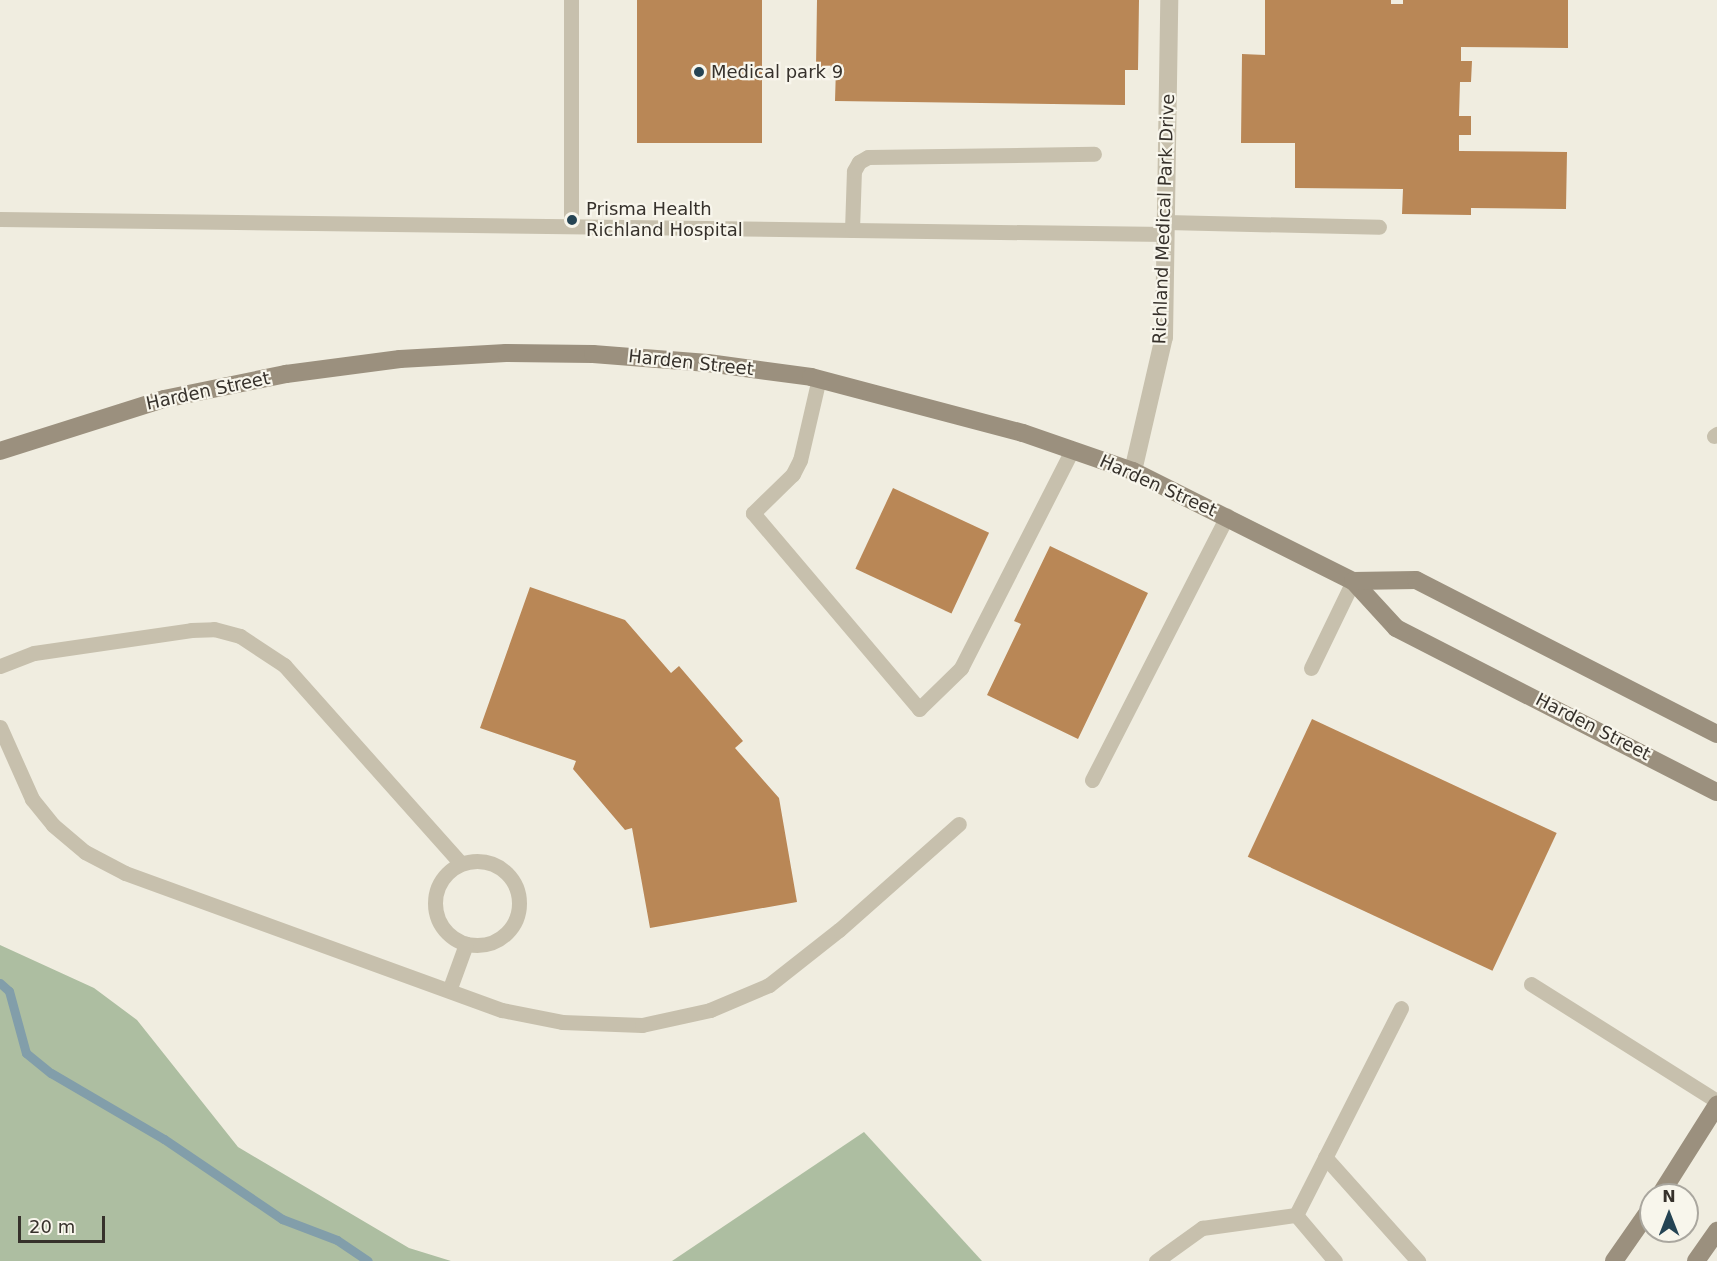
<!DOCTYPE html>
<html>
<head>
<meta charset="utf-8">
<style>
	body { margin:0 }
	#map { position:relative; width:1717px; height:1261px; overflow:hidden; background:#f0ede0; font-family:"DejaVu Sans",sans-serif }
	div>[style] { position:absolute }
	.green>* { inset:0; background:#adbea1 }
	.stream>* { height:9px; margin:-4.5px; padding:0 4.5px; transform-origin:4.5px; border-radius:4.5px; background:#829eaa }
	.building>* { inset:0; background:#b98756; transform-origin:0 0 }
	.lane>* { height:15px; margin:-7.5px; padding:0 7.5px; transform-origin:7.5px; border-radius:7.5px; background:#c7c0ad }
	.lane>.ring { margin:-7.5px; padding:0; box-sizing:content-box; background:none; border:15px solid #c7c0ad; border-radius:50% }
	.street>* { height:18px; margin:-9px; padding:0 9px; transform-origin:9px; border-radius:9px; background:#c7c0ad }
	.secondary>* { height:18px; margin:-9px; padding:0 9px; transform-origin:9px; border-radius:9px; background:#9b907e }
	.dots>* { width:16px; height:16px; translate:-50% -50%; box-sizing:border-box; border:3px solid #f8f6ec; border-radius:50% }
	span { translate:-50% -50%; white-space:nowrap; text-align:center; line-height:1.15; -webkit-text-stroke:4.5px #f8f6ec; paint-order:stroke }
	.poi-label { font-size:18px; color:#36312b }
	.left { translate:0 -50%; text-align:left }
	.street-label { font-size:18px; color:#36312b }
	.north { position:absolute; left:1639px; top:1183px; width:60px; height:60px; box-sizing:border-box; background:#f8f6ec; border:2px solid #aaa79f; border-radius:50%; rotate:0deg; font-size:16px; font-weight:700; line-height:24px; text-align:center; color:#36312b }
	.north::after { content:''; display:block; margin:auto; width:21px; height:27px; background:#254454; clip-path:polygon(50% 0,100% 100%,50% 72%,0 100%) }
	.scale { position:absolute; left:18px; top:1216px; width:87px; height:27px; box-sizing:border-box; border:3px solid #36312b; border-top:0; padding-left:8px; font-size:18px; line-height:21px; white-space:nowrap; color:#36312b; -webkit-text-stroke:4px #f8f6ec; paint-order:stroke }
</style>
</head>
<body>
<div id="map">
	<div class="green">
		<div style="clip-path:polygon(0 945px,94px 988px,137px 1020px,238px 1147px,409px 1248px,451px 1261px,0 1261px)"></div>
		<div style="clip-path:polygon(864px 1132px,982px 1261px,672px 1261px)"></div>
	</div>
	<div class="stream">
		<div style="left:0;top:983px;width:12px;rotate:42deg"></div>
		<div style="left:9px;top:991px;width:64px;rotate:74.7deg"></div>
		<div style="left:26px;top:1053px;width:32px;rotate:39deg"></div>
		<div style="left:51px;top:1073px;width:131px;rotate:30.3deg"></div>
		<div style="left:164px;top:1139px;width:143px;rotate:34.1deg"></div>
		<div style="left:282px;top:1219px;width:59px;rotate:20.9deg"></div>
		<div style="left:337px;top:1240px;width:37px;rotate:34deg"></div>
	</div>
	<div class="building">
		<div style="left:637px;top:0;width:125px;height:143px"></div>
		<div style="clip-path:polygon(817px 0,1139px 0,1138px 70px,1125px 70px,1125px 105px,835px 101px,836px 67px,816px 67px)"></div>
		<div style="clip-path:polygon(1265px 0,1391px 0,1391px 4px,1403px 4px,1403px 0,1568px 0,1568px 48px,1461px 47px,1461px 61px,1472px 61px,1471px 82px,1460px 82px,1459px 116px,1471px 116px,1471px 135px,1459px 135px,1459px 151px,1567px 152px,1566px 209px,1471px 208px,1471px 215px,1402px 214px,1403px 189px,1295px 188px,1295px 143px,1241px 143px,1242px 54px,1265px 55px)"></div>
		<div style="left:893px;top:488px;width:106px;height:89px;rotate:25deg"></div>
		<div style="clip-path:polygon(1050px 546px,1148px 593px,1078px 739px,987px 695px,1021px 624px,1014px 621px)"></div>
		<div style="clip-path:polygon(530px 587px,625px 620px,671px 673px,679px 666px,743px 741px,735px 748px,779px 798px,797px 902px,650px 928px,632px 828px,625px 830px,573px 769px,576px 761px,480px 728px)"></div>
		<div style="left:1312px;top:719px;width:270px;height:152px;rotate:25deg"></div>
	</div>
	<div class="lane">
		<div style="left:571px;top:0;width:226px;rotate:90deg"></div>
		<div style="left:0;top:219px;width:1166px;rotate:0.74deg"></div>
		<div style="left:1166px;top:222px;width:213px;rotate:1.3deg"></div>
		<div style="left:852px;top:230px;width:59px;rotate:-88.1deg"></div>
		<div style="left:854px;top:171px;width:10px;rotate:-61deg"></div>
		<div style="left:859px;top:162px;width:10px;rotate:-29deg"></div>
		<div style="left:868px;top:157px;width:226px;rotate:-0.8deg"></div>
		<div style="left:819px;top:378px;width:84px;rotate:103deg"></div>
		<div style="left:800px;top:460px;width:16px;rotate:117deg"></div>
		<div style="left:793px;top:474px;width:56px;rotate:135.7deg"></div>
		<div style="left:753px;top:513px;width:257px;rotate:49.7deg"></div>
		<div style="left:919px;top:709px;width:59px;rotate:-44.3deg"></div>
		<div style="left:961px;top:668px;width:245px;rotate:-63deg"></div>
		<div style="left:1714px;top:436px;width:4px;rotate:-34deg"></div>
		<div style="left:0;top:666px;width:36px;rotate:-21deg"></div>
		<div style="left:34px;top:653px;width:159px;rotate:-8.3deg"></div>
		<div style="left:191px;top:630px;width:23px;rotate:-2deg"></div>
		<div style="left:214px;top:629px;width:27px;rotate:15deg"></div>
		<div style="left:240px;top:636px;width:53px;rotate:33.4deg"></div>
		<div style="left:284px;top:665px;width:266px;rotate:48.3deg"></div>
		<div style="left:1311px;top:668px;width:97px;rotate:-64.2deg"></div>
		<div style="left:0;top:727px;width:79px;rotate:66deg"></div>
		<div style="left:32px;top:799px;width:33px;rotate:51deg"></div>
		<div style="left:53px;top:825px;width:42px;rotate:40.2deg"></div>
		<div style="left:85px;top:852px;width:45px;rotate:27.7deg"></div>
		<div style="left:125px;top:873px;width:401px;rotate:20deg"></div>
		<div style="left:502px;top:1010px;width:61px;rotate:11.3deg"></div>
		<div style="left:562px;top:1022px;width:80px;rotate:2.1deg"></div>
		<div style="left:642px;top:1025px;width:70px;rotate:-12.4deg"></div>
		<div style="left:710px;top:1010px;width:64px;rotate:-23deg"></div>
		<div style="left:769px;top:985px;width:89px;rotate:-38.2deg"></div>
		<div style="left:839px;top:930px;width:160px;rotate:-41.5deg"></div>
		<div style="left:1092px;top:780px;width:297px;rotate:-62.9deg"></div>
		<div class="ring" style="left:435px;top:861px;width:69px;height:69px"></div>
		<div style="left:1531px;top:984px;width:220px;rotate:32.2deg"></div>
		<div style="left:450px;top:988px;width:47px;rotate:-70deg"></div>
		<div style="left:1325px;top:1157px;width:140px;rotate:48.2deg"></div>
		<div style="left:1296px;top:1215px;width:232px;rotate:-63.1deg"></div>
		<div style="left:1296px;top:1215px;width:60px;rotate:49.7deg"></div>
		<div style="left:1156px;top:1261px;width:57px;rotate:-35.7deg"></div>
		<div style="left:1202px;top:1228px;width:95px;rotate:-7.9deg"></div>
	</div>
	<div class="street">
		<div style="left:1133px;top:471px;width:138px;rotate:-77deg"></div>
		<div style="left:1164px;top:337px;width:337px;rotate:-89.1deg"></div>
	</div>
	<div class="secondary">
		<div style="left:0;top:451px;width:172px;rotate:-17.6deg"></div>
		<div style="left:164px;top:399px;width:125px;rotate:-11.6deg"></div>
		<div style="left:286px;top:374px;width:115px;rotate:-7.5deg"></div>
		<div style="left:400px;top:359px;width:106px;rotate:-3.2deg"></div>
		<div style="left:506px;top:353px;width:87px;rotate:0.7deg"></div>
		<div style="left:593px;top:354px;width:115px;rotate:4.5deg"></div>
		<div style="left:708px;top:363px;width:104px;rotate:7.7deg"></div>
		<div style="left:811px;top:377px;width:219px;rotate:14.8deg"></div>
		<div style="left:1023px;top:433px;width:116px;rotate:19.1deg"></div>
		<div style="left:1133px;top:471px;width:246px;rotate:26.6deg"></div>
		<div style="left:1353px;top:581px;width:64px;rotate:47.5deg"></div>
		<div style="left:1396px;top:628px;width:360px;rotate:27.1deg"></div>
		<div style="left:1353px;top:581px;width:63px;rotate:-0.9deg"></div>
		<div style="left:1416px;top:580px;width:338px;rotate:27.1deg"></div>
		<div style="left:1660px;top:1195px;width:107px;rotate:-57.7deg"></div>
		<div style="left:1614px;top:1261px;width:65px;rotate:-55.1deg"></div>
		<div style="left:1696px;top:1261px;width:37px;rotate:-55deg"></div>
	</div>
	<div class="dots">
		<div style="left:699px;top:72px;background:#254454"></div>
		<div style="left:572px;top:220px;background:#254454"></div>
	</div>
	<div class="poi-label">
		<span class="left" style="left:711px;top:72px">Medical park 9</span>
		<span class="left" style="left:586px;top:220px">Prisma Health<br>Richland Hospital</span>
	</div>
	<div class="street-label">
		<span style="left:1164px;top:219px;rotate:-88deg">Richland Medical Park Drive</span>
		<span style="left:691px;top:363px;rotate:6deg">Harden Street</span>
		<span style="left:208px;top:391px;rotate:-12deg">Harden Street</span>
		<span style="left:1158px;top:486px;rotate:24deg">Harden Street</span>
		<span style="left:1593px;top:727px;rotate:27deg">Harden Street</span>
	</div>
	<div class="north">N</div>
	<div class="scale">20 m</div>
</div>
</body>
</html>
